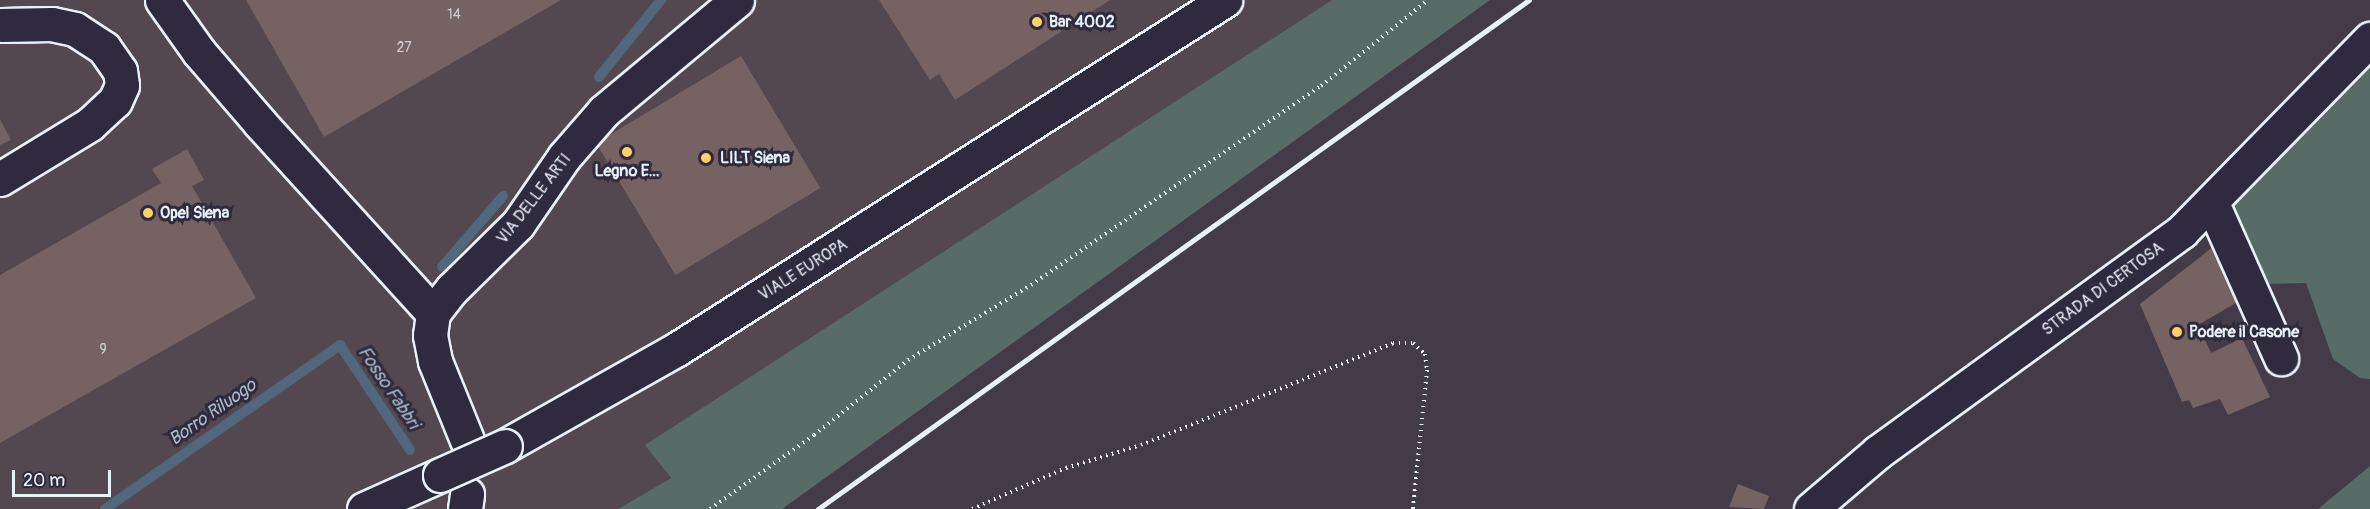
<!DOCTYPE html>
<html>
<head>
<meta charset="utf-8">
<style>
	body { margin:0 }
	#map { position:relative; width:2370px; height:509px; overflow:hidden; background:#443b48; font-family:Pangolin,sans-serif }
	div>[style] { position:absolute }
	.built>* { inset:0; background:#534750 }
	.green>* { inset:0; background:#576c67 }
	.stream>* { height:10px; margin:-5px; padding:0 5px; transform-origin:5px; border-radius:5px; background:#51677c }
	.building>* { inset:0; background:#756262; transform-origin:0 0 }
	.path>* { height:4px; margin-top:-2px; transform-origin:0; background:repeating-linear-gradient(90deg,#e8f1f8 0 1.5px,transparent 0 6px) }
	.roads { filter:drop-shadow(2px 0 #e8f1f8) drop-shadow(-2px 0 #e8f1f8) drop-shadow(0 2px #e8f1f8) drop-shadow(0 -2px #e8f1f8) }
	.minor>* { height:33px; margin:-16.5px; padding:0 16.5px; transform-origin:16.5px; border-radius:16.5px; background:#2f2a3d }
	.rail>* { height:4.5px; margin:-2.25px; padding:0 2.25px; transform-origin:2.25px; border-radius:2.25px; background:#e8f1f8 }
	.bridges { filter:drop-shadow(2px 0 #e8f1f8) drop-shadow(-2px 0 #e8f1f8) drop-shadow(0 2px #e8f1f8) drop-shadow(0 -2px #e8f1f8) }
	.minor-bridge>* { height:33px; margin:-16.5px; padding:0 16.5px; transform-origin:16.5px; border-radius:16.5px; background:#2f2a3d }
	.dots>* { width:16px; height:16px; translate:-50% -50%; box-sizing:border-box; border:3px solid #2f2a3d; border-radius:50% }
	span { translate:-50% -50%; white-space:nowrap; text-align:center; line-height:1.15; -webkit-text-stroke:6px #2f2a3d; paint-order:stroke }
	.number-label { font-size:14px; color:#cbcdd2 }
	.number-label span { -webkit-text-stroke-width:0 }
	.poi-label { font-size:16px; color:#e8f1f8; font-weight:700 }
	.left { translate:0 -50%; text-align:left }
	.street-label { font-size:16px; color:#e8f1f8 }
	.water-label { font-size:18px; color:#acbac6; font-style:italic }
	.scale { position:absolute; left:12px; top:470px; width:99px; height:27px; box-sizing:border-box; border:3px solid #e8f1f8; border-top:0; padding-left:8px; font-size:18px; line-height:21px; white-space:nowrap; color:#e8f1f8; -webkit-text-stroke:4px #2f2a3d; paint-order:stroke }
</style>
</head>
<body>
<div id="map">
	<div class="built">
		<div style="clip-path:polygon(0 0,1332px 0,646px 445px,671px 478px,618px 509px,0 509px)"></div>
	</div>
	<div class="green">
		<div style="clip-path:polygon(1332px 0,1490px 0,782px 509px,618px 509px,671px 478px,645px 445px)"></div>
		<div style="clip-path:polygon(2370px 59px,2370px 379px,2360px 378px,2333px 359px,2306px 283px,2266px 284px,2229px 207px)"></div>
		<div style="clip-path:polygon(2370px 466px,2370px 509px,2318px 509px,2329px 500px)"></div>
	</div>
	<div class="stream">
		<div style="left:599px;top:77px;width:99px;rotate:-51.2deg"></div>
		<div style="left:442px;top:267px;width:94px;rotate:-49.3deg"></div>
		<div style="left:105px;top:509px;width:287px;rotate:-34.9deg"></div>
		<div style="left:340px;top:345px;width:126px;rotate:56.3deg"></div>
	</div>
	<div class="building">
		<div style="clip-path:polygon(246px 0,561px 0,324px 137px)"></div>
		<div style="clip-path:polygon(879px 0,1110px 0,955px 100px,939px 74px,930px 80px)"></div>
		<div style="left:741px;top:56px;width:154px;height:169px;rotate:59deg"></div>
		<div style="clip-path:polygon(0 119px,11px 140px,0 145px)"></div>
		<div style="clip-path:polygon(187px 149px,204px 180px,192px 186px,256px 298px,0 443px,0 275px,161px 183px,152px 169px)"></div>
		<div style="clip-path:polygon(2218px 243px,2243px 299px,2198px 325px,2211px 353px,2242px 338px,2270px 397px,2228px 415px,2220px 399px,2193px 408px,2189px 400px,2182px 402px,2140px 304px)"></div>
		<div style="clip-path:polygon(1738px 484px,1769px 496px,1764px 509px,1729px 507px)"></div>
	</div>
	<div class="path">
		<div style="left:710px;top:509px;width:128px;rotate:-35.4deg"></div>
		<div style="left:814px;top:435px;width:120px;rotate:-38.6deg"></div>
		<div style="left:908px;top:360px;width:144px;rotate:-31.4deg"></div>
		<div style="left:1031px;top:285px;width:352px;rotate:-34.5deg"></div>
		<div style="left:1321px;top:86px;width:137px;rotate:-38.8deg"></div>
		<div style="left:972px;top:509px;width:103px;rotate:-23.6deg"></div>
		<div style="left:1066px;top:468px;width:78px;rotate:-17deg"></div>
		<div style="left:1141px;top:445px;width:272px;rotate:-22deg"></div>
		<div style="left:1393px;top:343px;width:20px"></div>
		<div style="left:1413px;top:343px;width:16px;rotate:43deg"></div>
		<div style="left:1425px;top:354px;width:16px;rotate:83deg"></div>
		<div style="left:1427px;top:370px;width:140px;rotate:95.8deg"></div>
	</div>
	<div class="roads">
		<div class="minor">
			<div style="left:162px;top:0;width:64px;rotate:54.6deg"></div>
			<div style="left:199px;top:52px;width:94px;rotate:49.3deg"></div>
			<div style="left:260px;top:123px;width:257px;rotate:47.7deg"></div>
			<div style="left:0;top:179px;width:105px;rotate:-31.4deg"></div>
			<div style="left:90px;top:124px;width:34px;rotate:-43deg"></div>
			<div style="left:115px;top:101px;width:17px;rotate:-66deg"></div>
			<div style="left:122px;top:85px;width:14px;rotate:-98deg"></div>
			<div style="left:120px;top:71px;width:28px;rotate:-125deg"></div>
			<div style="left:104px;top:48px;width:35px;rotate:-147deg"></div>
			<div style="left:75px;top:29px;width:24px;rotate:-168deg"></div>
			<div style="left:52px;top:24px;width:51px;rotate:178.9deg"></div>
			<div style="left:2212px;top:203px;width:170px;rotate:66deg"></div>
			<div style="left:467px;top:440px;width:85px;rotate:-112.1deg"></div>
			<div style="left:435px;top:361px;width:26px;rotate:-101deg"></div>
			<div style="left:430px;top:335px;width:22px;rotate:-82deg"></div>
			<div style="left:433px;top:313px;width:31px;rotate:-52deg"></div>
			<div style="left:452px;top:289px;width:93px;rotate:-44.6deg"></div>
			<div style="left:518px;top:224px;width:81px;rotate:-55.5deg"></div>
			<div style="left:564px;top:157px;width:61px;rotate:-49deg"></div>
			<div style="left:604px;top:111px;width:173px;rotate:-39.8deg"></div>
			<div style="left:505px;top:446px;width:197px;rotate:-29.4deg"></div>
			<div style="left:677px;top:349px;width:650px;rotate:-32.49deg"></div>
			<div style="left:364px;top:509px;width:83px;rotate:-24.1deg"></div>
			<div style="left:465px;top:509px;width:15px;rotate:-82deg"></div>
			<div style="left:1811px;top:509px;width:88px;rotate:-40.4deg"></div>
			<div style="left:1878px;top:452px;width:376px;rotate:-36deg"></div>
			<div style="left:2182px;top:231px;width:269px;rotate:-45.6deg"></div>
		</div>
	</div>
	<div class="rail">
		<div style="left:818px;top:509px;width:874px;rotate:-35.6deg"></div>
	</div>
	<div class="bridges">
		<div class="minor-bridge">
			<div style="left:440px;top:475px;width:71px;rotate:-24deg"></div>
		</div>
	</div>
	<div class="dots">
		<div style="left:1037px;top:22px;background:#ffd166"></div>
		<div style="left:627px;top:152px;background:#ffd166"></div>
		<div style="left:706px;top:158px;background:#ffd166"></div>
		<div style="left:148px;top:213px;background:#ffd166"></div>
		<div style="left:2177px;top:332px;background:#ffd166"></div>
	</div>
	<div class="number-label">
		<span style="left:454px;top:15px">14</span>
		<span style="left:404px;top:48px">27</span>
		<span style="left:103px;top:350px">9</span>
	</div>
	<div class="poi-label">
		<span class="left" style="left:1049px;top:22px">Bar 4002</span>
		<span class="left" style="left:720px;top:158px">LILT Siena</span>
		<span style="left:627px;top:171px">Legno E...</span>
		<span class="left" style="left:160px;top:213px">Opel Siena</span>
		<span class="left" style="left:2189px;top:332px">Podere il Casone</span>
	</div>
	<div class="street-label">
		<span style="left:534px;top:199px;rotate:-52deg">VIA DELLE ARTI</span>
		<span style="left:803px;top:270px;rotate:-32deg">VIALE EUROPA</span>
		<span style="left:2103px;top:289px;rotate:-36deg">STRADA DI CERTOSA</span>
	</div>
	<div class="water-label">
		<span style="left:388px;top:388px;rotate:56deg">Fosso Fabbri</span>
		<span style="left:213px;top:413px;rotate:-35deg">Borro Riluogo</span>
	</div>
	<div class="scale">20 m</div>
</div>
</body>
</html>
